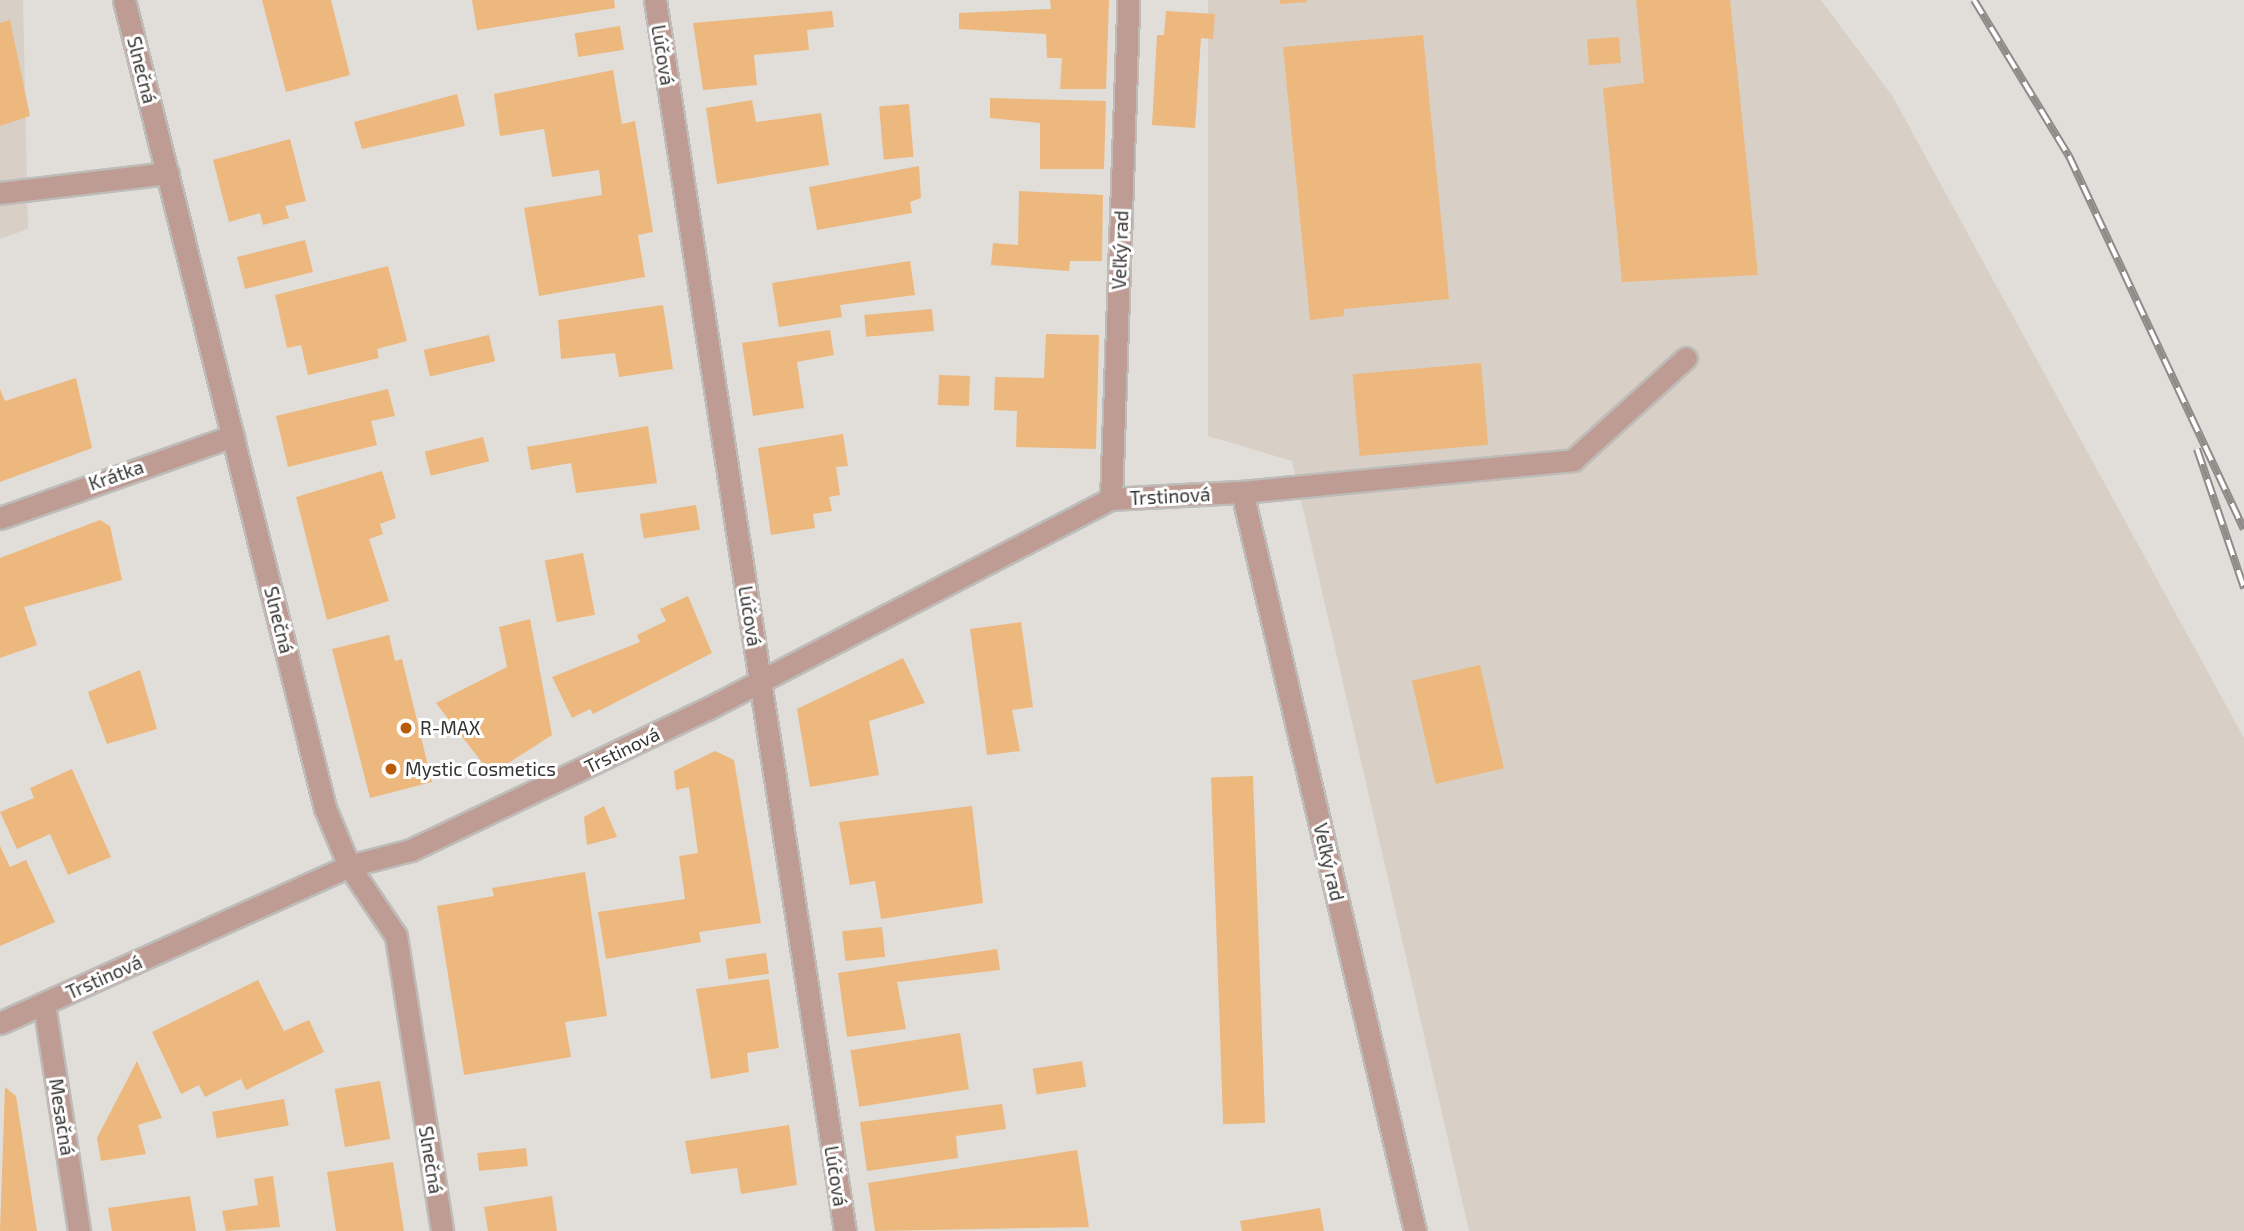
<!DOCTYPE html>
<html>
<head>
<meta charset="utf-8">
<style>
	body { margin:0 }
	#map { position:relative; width:2244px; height:1231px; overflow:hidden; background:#e1deda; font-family:"Exo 2",sans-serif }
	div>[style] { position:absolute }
	.built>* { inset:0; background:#d8d0c6 }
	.building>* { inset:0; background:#ecb87e; transform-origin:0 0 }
	.roads { filter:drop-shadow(2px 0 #bebcb8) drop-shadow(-2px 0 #bebcb8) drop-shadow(0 2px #bebcb8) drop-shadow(0 -2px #bebcb8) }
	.lane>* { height:21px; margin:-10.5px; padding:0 10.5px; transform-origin:10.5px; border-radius:10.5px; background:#be9c94 }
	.street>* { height:21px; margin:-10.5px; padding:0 10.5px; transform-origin:10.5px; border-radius:10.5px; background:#be9c94 }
	.rail>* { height:8px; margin-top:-4px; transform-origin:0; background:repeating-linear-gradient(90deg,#fff 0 16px,#8e8c89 0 32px); box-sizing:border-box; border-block:2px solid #8e8c89 }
	.dots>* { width:19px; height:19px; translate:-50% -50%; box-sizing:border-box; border:4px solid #fff; border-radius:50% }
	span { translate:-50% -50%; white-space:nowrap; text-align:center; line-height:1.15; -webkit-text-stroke:6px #fff; paint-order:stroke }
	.street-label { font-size:19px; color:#343331 }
	.poi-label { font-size:19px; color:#343331 }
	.left { translate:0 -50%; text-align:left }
</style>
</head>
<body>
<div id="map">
	<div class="built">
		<div style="clip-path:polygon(0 0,23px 0,28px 229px,0 239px)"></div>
		<div style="clip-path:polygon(1208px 0,1821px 0,1893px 97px,2244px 738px,2244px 1231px,1469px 1231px,1292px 461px,1208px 436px)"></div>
	</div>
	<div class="building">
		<div style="clip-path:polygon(262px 0,331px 0,350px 75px,286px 92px)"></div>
		<div style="clip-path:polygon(472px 0,614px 0,615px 8px,477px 30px)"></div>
		<div style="clip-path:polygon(1050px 0,1109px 0,1106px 89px,1060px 89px,1062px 58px,1047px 58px,1046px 34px,959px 29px,959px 13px,1051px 9px)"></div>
		<div style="clip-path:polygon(1280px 0,1307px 0,1307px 2px,1280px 4px)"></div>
		<div style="clip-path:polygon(1636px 0,1730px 0,1758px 275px,1622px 282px,1603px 88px,1644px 83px)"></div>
		<div style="clip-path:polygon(832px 11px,834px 27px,807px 30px,809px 50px,754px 55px,757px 85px,703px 90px,693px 23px)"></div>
		<div style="clip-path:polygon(1166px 11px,1215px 14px,1213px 39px,1201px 38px,1195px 128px,1152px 125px,1157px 35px,1164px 35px)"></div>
		<div style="clip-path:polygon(10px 20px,30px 116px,0 126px,0 23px)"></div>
		<div style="left:620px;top:26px;width:24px;height:46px;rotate:81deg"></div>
		<div style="clip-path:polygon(1423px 35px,1449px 299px,1344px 309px,1344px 316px,1310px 320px,1283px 47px)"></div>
		<div style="left:1619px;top:37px;width:26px;height:32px;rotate:86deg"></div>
		<div style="clip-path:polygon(613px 70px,622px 124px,635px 121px,653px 232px,638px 235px,645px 277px,539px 296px,524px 208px,602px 195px,599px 170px,552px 177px,544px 129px,500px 136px,494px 94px)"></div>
		<div style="clip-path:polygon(457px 94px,465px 126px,362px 149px,354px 122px)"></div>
		<div style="clip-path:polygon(990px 98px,1106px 101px,1104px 169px,1040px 169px,1040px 123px,990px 118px)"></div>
		<div style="clip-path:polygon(752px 100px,756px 122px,821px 113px,829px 165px,717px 184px,706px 108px)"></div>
		<div style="left:909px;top:104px;width:53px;height:30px;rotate:85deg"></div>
		<div style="clip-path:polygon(290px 139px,306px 201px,285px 206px,289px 218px,263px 225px,260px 213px,229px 222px,213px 160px)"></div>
		<div style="clip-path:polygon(919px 166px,921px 198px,910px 202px,912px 213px,817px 230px,809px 187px)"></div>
		<div style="clip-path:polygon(1019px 191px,1103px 195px,1102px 261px,1070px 261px,1069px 271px,991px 265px,993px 243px,1018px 245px)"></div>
		<div style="left:305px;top:240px;width:33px;height:70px;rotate:76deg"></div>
		<div style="clip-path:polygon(910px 261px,915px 295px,840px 305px,842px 317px,779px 327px,772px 283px)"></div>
		<div style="clip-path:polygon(388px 266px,407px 341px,377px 349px,379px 358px,308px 375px,301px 345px,287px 348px,275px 295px)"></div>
		<div style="clip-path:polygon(663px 305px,673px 369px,619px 377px,615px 353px,561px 359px,558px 320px)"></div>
		<div style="left:932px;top:309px;width:22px;height:68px;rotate:85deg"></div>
		<div style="clip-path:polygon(830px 330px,834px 355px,797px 362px,804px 408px,753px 416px,742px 343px)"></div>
		<div style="clip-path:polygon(1046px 334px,1099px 335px,1096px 449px,1016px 447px,1017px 411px,994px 410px,995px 377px,1044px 378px)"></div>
		<div style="left:489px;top:335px;width:27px;height:67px;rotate:77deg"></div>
		<div style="left:1481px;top:363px;width:82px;height:129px;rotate:85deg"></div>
		<div style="left:939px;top:375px;width:31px;height:30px;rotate:2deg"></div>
		<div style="clip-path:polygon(76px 378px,92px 448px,0 482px,0 389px,5px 401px)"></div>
		<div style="clip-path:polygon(388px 389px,395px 416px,371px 421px,377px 445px,288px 467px,276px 416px)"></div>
		<div style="clip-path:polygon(648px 426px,657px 483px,576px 493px,571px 463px,531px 470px,527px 447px)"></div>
		<div style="clip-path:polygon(843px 434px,848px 466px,836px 467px,840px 495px,829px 497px,832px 511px,813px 514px,815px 528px,771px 535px,758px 448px)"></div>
		<div style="left:483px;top:437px;width:25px;height:60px;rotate:76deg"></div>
		<div style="clip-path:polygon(382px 471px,396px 518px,380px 524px,383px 534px,369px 539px,389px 601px,327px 620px,296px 497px)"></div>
		<div style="left:696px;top:505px;width:25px;height:57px;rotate:81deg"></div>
		<div style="clip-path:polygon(100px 520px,110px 526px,122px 580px,24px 607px,37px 645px,0 658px,0 558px)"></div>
		<div style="left:583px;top:553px;width:63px;height:39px;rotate:79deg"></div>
		<div style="clip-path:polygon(688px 596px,712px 653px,593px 714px,590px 709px,572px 718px,552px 677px,640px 642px,637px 635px,666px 621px,660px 609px)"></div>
		<div style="clip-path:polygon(530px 619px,552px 735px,491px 774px,436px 703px,507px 667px,499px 627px)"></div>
		<div style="clip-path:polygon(1021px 622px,1033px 707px,1012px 710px,1020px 751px,987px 755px,970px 629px)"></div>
		<div style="clip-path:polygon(389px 635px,395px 661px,402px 659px,432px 782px,370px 798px,332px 649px)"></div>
		<div style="clip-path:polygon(903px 658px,925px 703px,869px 721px,879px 775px,810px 787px,797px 709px)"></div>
		<div style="left:1480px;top:665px;width:106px;height:70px;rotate:77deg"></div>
		<div style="clip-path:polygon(140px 670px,157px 729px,107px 744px,88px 692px)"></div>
		<div style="clip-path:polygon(715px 751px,734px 760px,761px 923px,699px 932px,701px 942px,606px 959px,598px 912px,685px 899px,679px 856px,698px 853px,689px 787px,676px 790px,674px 771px)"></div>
		<div style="clip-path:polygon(72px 769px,111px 857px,68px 875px,50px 834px,17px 849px,0 812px,34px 798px,30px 788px)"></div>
		<div style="left:1253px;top:776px;width:347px;height:42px;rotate:88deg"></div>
		<div style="clip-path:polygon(604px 806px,617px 837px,587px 845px,584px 817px)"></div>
		<div style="clip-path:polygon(972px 806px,983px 903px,881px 919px,875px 881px,850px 885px,839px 822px)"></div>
		<div style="clip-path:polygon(0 846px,10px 867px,26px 860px,55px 922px,0 946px)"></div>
		<div style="clip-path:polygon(585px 872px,607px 1016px,565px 1022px,571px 1057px,464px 1075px,437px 906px,494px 896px,492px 888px)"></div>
		<div style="left:882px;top:927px;width:30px;height:40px;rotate:84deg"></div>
		<div style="clip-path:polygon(997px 949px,1000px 970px,897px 982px,906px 1029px,847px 1037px,838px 973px)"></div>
		<div style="left:766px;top:953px;width:21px;height:41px;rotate:82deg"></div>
		<div style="clip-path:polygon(769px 979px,779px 1048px,747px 1053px,749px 1072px,711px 1079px,696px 989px)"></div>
		<div style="clip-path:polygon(258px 980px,284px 1031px,309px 1020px,324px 1052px,246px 1090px,241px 1079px,205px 1097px,199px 1085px,181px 1094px,152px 1032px)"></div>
		<div style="left:960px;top:1033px;width:57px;height:111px;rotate:81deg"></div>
		<div style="clip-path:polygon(137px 1061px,162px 1118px,138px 1125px,146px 1154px,101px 1161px,97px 1138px)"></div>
		<div style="left:1082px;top:1061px;width:26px;height:50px;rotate:81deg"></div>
		<div style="left:380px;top:1081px;width:59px;height:46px;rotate:80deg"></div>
		<div style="clip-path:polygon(5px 1087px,16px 1096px,37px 1231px,0 1231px)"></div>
		<div style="left:284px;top:1099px;width:27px;height:73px;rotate:80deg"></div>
		<div style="clip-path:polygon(1002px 1104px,1006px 1129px,956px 1136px,958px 1158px,867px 1171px,860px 1122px)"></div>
		<div style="clip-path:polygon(789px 1125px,797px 1185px,741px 1194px,737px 1168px,691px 1174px,685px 1141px)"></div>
		<div style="left:526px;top:1148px;width:18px;height:49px;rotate:84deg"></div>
		<div style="clip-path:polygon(1077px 1150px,1089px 1227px,875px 1231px,868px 1183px)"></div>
		<div style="clip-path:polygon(393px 1162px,404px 1231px,336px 1231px,327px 1172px)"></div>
		<div style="clip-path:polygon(273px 1176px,280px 1227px,226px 1231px,222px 1211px,258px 1205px,254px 1179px)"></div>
		<div style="clip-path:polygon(190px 1196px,196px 1231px,112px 1231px,108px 1208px)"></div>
		<div style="clip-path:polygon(552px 1196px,557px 1231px,488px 1231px,484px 1207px)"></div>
		<div style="clip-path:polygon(1320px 1208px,1324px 1231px,1242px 1231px,1240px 1221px)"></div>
	</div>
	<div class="roads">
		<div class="lane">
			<div style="left:0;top:193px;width:169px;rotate:-6.8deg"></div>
			<div style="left:1242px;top:492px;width:333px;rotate:-5.5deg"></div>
			<div style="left:1573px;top:460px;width:152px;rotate:-42.1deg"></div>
		</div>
		<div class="street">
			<div style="left:124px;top:0;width:833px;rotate:76.03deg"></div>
			<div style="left:325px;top:808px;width:63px;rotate:67.5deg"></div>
			<div style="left:349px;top:866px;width:84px;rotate:56.1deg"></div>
			<div style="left:396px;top:936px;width:299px;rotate:81.1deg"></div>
			<div style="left:655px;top:0;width:1246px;rotate:81.23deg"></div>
			<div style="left:1111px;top:499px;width:499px;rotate:-88deg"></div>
			<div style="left:0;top:518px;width:247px;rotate:-19.4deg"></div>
			<div style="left:44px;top:1004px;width:230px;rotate:81.2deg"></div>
			<div style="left:0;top:1023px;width:383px;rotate:-24.2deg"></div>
			<div style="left:349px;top:866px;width:64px;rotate:-14.5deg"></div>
			<div style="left:411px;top:850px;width:328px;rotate:-25.5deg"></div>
			<div style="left:707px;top:709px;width:455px;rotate:-27.5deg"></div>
			<div style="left:1111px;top:499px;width:131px;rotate:-3.1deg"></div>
			<div style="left:1242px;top:492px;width:759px;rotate:76.82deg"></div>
		</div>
	</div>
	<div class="rail">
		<div style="left:1974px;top:0;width:183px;rotate:58.7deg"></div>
		<div style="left:2069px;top:156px;width:412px;rotate:64.9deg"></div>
		<div style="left:2197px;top:449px;width:147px;rotate:71.3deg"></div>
	</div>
	<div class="dots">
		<div style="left:406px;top:728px;background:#b95c09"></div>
		<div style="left:391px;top:769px;background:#b95c09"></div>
	</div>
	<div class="street-label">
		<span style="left:663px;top:55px;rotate:81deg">Lúčová</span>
		<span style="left:142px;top:70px;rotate:76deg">Slnečná</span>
		<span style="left:1120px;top:250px;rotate:-88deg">Veľký rad</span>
		<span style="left:116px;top:475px;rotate:-19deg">Krátka</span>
		<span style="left:1170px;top:496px;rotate:-3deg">Trstinová</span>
		<span style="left:750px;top:616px;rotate:81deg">Lúčová</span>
		<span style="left:279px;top:620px;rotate:76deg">Slnečná</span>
		<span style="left:622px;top:750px;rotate:-26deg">Trstinová</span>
		<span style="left:1329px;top:862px;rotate:77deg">Veľký rad</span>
		<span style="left:104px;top:977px;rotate:-24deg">Trstinová</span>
		<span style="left:62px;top:1117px;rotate:81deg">Mesačná</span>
		<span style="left:431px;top:1160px;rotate:81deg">Slnečná</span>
		<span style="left:836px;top:1176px;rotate:81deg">Lúčová</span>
	</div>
	<div class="poi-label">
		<span class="left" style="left:420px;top:728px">R-MAX</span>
		<span class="left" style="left:405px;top:769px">Mystic Cosmetics</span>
	</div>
</div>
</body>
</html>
